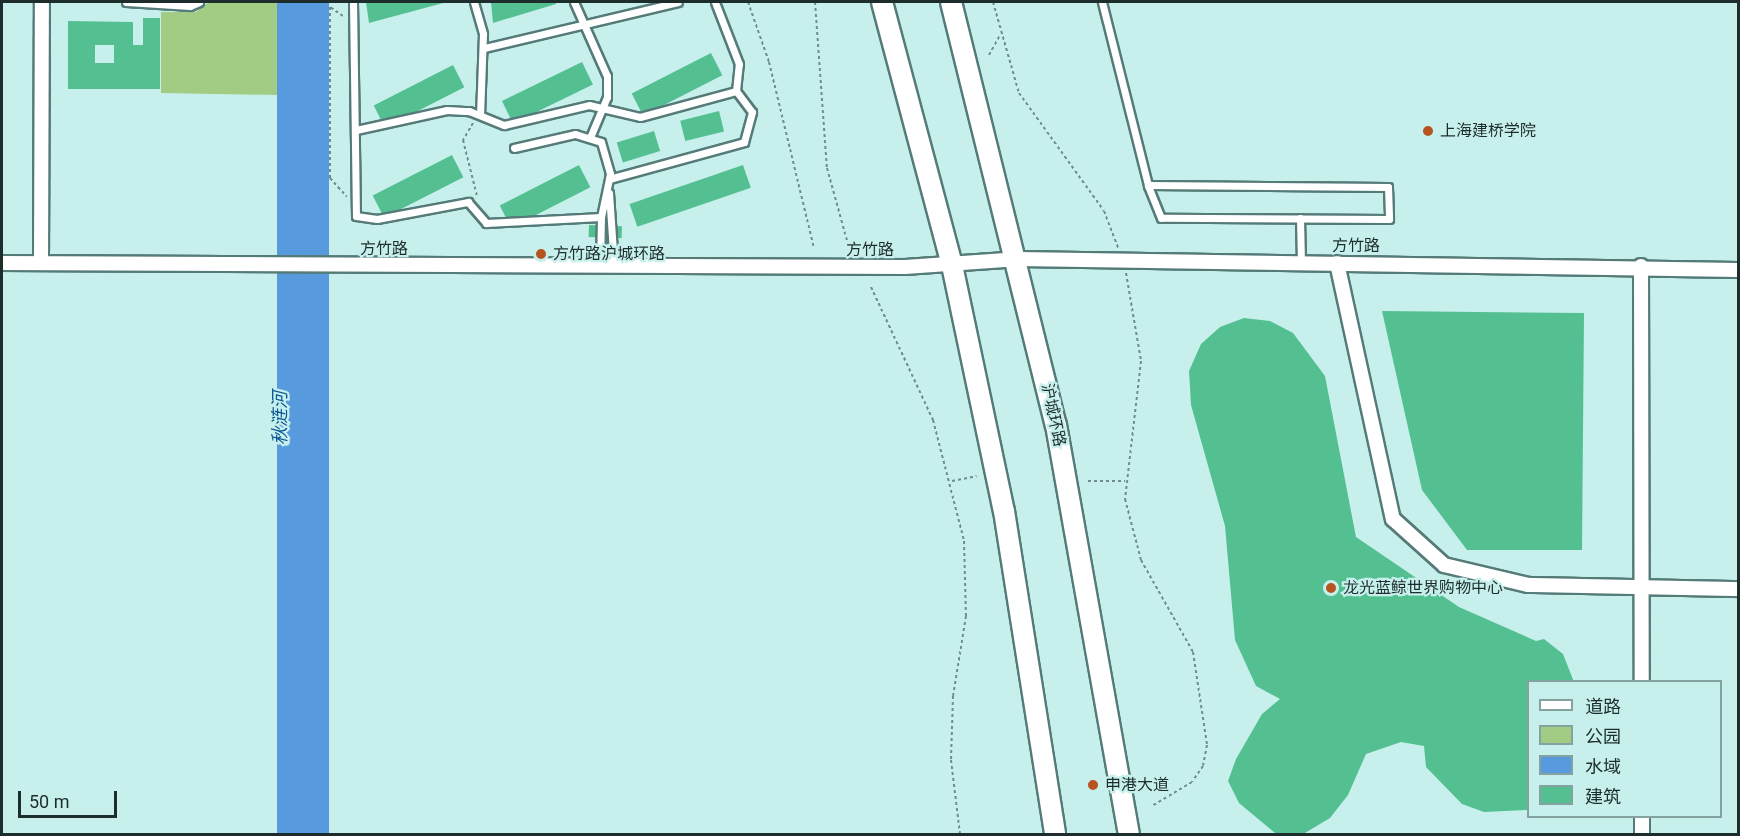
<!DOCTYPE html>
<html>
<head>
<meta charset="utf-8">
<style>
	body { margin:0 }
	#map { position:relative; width:1740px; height:836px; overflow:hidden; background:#c7f0ed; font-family:Roboto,"Noto Sans SC",sans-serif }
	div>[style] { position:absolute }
	.green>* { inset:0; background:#a2cc83 }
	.water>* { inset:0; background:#589ade; transform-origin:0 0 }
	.building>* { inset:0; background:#54c091; transform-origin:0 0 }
	.path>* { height:2px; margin-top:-1px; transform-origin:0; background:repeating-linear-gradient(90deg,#718d8b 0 3px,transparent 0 6px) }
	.roads { filter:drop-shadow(2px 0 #557b79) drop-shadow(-2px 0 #557b79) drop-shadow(0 2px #557b79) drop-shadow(0 -2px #557b79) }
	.service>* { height:7px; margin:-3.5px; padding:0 3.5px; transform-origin:3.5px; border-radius:3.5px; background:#fff }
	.minor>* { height:14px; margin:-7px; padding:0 7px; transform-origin:7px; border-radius:7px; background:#fff }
	.secondary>* { height:20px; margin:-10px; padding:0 10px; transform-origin:10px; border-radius:10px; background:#fff }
	.dots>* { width:16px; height:16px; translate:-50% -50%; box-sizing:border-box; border:3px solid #c7f0ed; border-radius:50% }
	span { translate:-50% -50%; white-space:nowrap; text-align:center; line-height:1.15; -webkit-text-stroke:4.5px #c7f0ed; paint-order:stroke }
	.poi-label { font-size:16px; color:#1d2d2c }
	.left { translate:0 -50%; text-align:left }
	.street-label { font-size:16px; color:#1d2d2c }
	.water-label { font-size:18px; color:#0b5593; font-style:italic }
	.frame { position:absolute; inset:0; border:3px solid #1d2d2c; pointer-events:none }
	.legend { position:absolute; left:1527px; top:680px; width:195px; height:138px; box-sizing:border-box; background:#c7f0ed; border:2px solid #83a2a0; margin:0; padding:8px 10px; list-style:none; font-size:18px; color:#1d2d2c }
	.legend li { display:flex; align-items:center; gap:12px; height:30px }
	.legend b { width:30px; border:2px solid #83a2a0 }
	.scale { position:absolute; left:18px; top:791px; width:99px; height:27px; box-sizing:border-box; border:3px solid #1d2d2c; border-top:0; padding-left:8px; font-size:18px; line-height:21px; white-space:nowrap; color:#1d2d2c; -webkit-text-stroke:4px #c7f0ed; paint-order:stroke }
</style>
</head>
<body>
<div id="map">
	<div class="green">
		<div style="clip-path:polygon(209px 2px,277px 2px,277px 95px,161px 93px,161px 12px,196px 12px)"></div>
	</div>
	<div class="water">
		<div style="left:277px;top:2px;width:52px;height:832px"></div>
	</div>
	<div class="building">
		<div style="clip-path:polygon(366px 2px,447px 2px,369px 23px)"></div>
		<div style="clip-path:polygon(491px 2px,556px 2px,556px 4px,493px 23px)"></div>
		<div style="clip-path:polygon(evenodd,143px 18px,160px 18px,160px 89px,68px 89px,68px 21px,133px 22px,133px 45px,143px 45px,143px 18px,95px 45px,114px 45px,114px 63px,95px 63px,95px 45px)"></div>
		<div style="left:711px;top:53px;width:25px;height:89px;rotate:63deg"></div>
		<div style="left:582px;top:62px;width:25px;height:89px;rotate:64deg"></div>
		<div style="left:453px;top:65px;width:25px;height:89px;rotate:63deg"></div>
		<div style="left:719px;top:111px;width:21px;height:40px;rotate:76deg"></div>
		<div style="left:654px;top:131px;width:21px;height:39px;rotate:73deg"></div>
		<div style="left:452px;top:155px;width:25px;height:89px;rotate:63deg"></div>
		<div style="left:579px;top:165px;width:25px;height:89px;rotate:63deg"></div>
		<div style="left:743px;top:165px;width:24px;height:120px;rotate:71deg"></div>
		<div style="left:589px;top:225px;width:33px;height:12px;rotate:2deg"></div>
		<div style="clip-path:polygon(1382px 311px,1584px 313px,1582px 550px,1467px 550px,1422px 490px)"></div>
		<div style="clip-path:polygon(1244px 318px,1270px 321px,1293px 333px,1325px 376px,1356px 537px,1459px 607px,1536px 641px,1544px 639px,1563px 654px,1574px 682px,1528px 682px,1528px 810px,1484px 812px,1462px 804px,1426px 767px,1424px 746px,1401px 742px,1366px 754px,1348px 795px,1330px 818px,1305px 833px,1275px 833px,1239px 803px,1228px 781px,1236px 759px,1262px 714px,1280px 699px,1256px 686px,1235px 640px,1225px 526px,1191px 405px,1189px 371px,1201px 344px,1220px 327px)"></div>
	</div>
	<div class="path">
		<div style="left:748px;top:2px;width:64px;rotate:70.7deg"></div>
		<div style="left:769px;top:62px;width:191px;rotate:76.4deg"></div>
		<div style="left:815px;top:2px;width:166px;rotate:85.9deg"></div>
		<div style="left:827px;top:168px;width:83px;rotate:74.6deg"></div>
		<div style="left:993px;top:2px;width:95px;rotate:74.1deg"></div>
		<div style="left:1019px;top:93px;width:145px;rotate:54.2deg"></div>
		<div style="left:1104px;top:211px;width:40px;rotate:69deg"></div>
		<div style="left:343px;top:16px;width:16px;rotate:-145deg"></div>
		<div style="left:330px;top:7px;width:171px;rotate:90deg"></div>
		<div style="left:330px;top:178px;width:25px;rotate:48deg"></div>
		<div style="left:989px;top:55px;width:23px;rotate:-61deg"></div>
		<div style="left:473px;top:123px;width:20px;rotate:120deg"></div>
		<div style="left:463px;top:140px;width:58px;rotate:76deg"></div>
		<div style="left:1126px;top:273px;width:89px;rotate:80.3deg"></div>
		<div style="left:1141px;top:361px;width:139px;rotate:96.6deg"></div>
		<div style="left:1125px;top:499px;width:63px;rotate:75.3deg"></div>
		<div style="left:1141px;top:560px;width:106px;rotate:60.5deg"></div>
		<div style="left:1193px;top:652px;width:94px;rotate:81.4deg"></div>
		<div style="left:1207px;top:745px;width:21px;rotate:101deg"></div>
		<div style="left:1203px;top:766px;width:19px;rotate:125deg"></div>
		<div style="left:1192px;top:782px;width:47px;rotate:149deg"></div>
		<div style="left:871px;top:287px;width:147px;rotate:65deg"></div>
		<div style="left:933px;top:420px;width:125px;rotate:75.6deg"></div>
		<div style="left:964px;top:541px;width:75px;rotate:88.5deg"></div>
		<div style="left:966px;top:616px;width:81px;rotate:99.2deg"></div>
		<div style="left:953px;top:696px;width:64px;rotate:91.8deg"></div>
		<div style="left:951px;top:760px;width:75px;rotate:83.1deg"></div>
		<div style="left:952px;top:481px;width:25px;rotate:-11deg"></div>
		<div style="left:1088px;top:481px;width:37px"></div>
	</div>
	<div class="roads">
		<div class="service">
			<div style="left:126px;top:2px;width:64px;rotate:3.6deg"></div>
			<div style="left:190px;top:6px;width:10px;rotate:-24deg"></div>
			<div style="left:353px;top:2px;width:214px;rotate:89.2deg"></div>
			<div style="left:356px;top:216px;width:21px;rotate:8deg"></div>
			<div style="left:377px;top:219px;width:93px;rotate:-10.6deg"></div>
			<div style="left:468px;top:202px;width:28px;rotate:49deg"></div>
			<div style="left:486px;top:223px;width:115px;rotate:-3deg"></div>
			<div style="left:474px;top:2px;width:33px;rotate:74deg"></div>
			<div style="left:483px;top:34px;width:81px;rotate:92.1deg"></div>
			<div style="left:574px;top:2px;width:81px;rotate:66deg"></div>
			<div style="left:607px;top:76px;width:21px;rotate:90deg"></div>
			<div style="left:607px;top:97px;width:41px;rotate:112.8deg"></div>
			<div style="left:1102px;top:2px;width:189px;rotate:75.9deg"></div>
			<div style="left:1148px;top:185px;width:240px;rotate:0.5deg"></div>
			<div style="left:1388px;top:187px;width:32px;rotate:88deg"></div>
			<div style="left:1389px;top:219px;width:228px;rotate:-179.7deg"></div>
			<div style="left:1161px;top:218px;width:35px;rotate:-112deg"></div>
			<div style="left:484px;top:48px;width:199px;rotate:-13.3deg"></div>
			<div style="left:356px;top:130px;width:93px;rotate:-12.4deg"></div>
			<div style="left:447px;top:110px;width:22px;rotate:3deg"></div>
			<div style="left:469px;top:111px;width:38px;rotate:22deg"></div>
			<div style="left:504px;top:125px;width:87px;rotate:-13.2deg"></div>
			<div style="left:589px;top:105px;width:52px;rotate:13.2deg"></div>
			<div style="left:640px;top:117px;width:99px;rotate:-15.2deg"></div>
			<div style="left:736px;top:91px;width:27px;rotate:-84deg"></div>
			<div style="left:739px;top:64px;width:66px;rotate:-111.2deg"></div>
			<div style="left:514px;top:148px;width:63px;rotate:-12.9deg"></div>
			<div style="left:575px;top:134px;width:27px;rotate:17deg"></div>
			<div style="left:601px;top:142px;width:33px;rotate:74deg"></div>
			<div style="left:610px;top:174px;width:44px;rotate:101.8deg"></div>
			<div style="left:601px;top:217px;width:49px;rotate:91.2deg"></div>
			<div style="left:609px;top:179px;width:140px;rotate:-15.3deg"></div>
			<div style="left:744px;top:142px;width:31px;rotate:-75deg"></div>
			<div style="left:752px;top:112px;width:26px;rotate:-127deg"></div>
			<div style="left:609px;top:193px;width:73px;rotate:86.1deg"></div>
			<div style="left:1300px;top:218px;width:44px;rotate:88.7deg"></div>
		</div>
		<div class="minor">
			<div style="left:41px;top:262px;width:260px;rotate:-89.8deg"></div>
			<div style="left:2px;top:263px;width:903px;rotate:0.25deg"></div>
			<div style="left:905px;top:267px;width:113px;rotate:-4deg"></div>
			<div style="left:1018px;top:259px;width:720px;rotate:0.88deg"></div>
			<div style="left:1337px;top:263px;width:262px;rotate:77.7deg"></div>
			<div style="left:1393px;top:519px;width:69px;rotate:42deg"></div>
			<div style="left:1444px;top:565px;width:86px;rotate:13.4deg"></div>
			<div style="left:1528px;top:585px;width:210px;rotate:1.1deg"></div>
			<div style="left:1641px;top:266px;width:416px;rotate:89.9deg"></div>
			<div style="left:1642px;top:816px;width:18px;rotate:90deg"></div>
		</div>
		<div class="secondary">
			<div style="left:882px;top:2px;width:272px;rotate:75.1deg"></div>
			<div style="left:952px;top:265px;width:251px;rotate:78.1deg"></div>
			<div style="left:1004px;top:511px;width:327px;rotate:81deg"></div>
			<div style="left:951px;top:2px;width:436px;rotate:76.1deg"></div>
			<div style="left:1056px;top:425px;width:415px;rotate:79.9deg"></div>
		</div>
	</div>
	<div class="dots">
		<div style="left:1428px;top:131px;background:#b7531e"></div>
		<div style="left:541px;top:254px;background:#b7531e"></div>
		<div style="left:1331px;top:588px;background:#b7531e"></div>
		<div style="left:1093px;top:785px;background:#b7531e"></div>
	</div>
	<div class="poi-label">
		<span class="left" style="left:1440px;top:131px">上海建桥学院</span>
		<span class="left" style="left:553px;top:254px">方竹路沪城环路</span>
		<span class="left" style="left:1343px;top:588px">龙光蓝鲸世界购物中心</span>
		<span class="left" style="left:1105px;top:785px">申港大道</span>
	</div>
	<div class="street-label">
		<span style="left:1356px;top:246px">方竹路</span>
		<span style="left:384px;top:249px">方竹路</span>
		<span style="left:870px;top:250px">方竹路</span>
		<span style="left:1053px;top:415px;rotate:78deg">沪城环路</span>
	</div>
	<div class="water-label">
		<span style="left:280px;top:418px;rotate:-90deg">秋涟河</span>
	</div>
	<div class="frame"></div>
	<ul class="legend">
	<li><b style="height:8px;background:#fff"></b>道路</li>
	<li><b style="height:16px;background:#a2cc83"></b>公园</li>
	<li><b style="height:16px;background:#589ade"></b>水域</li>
	<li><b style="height:16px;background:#54c091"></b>建筑</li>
	</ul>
	<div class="scale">50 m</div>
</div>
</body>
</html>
